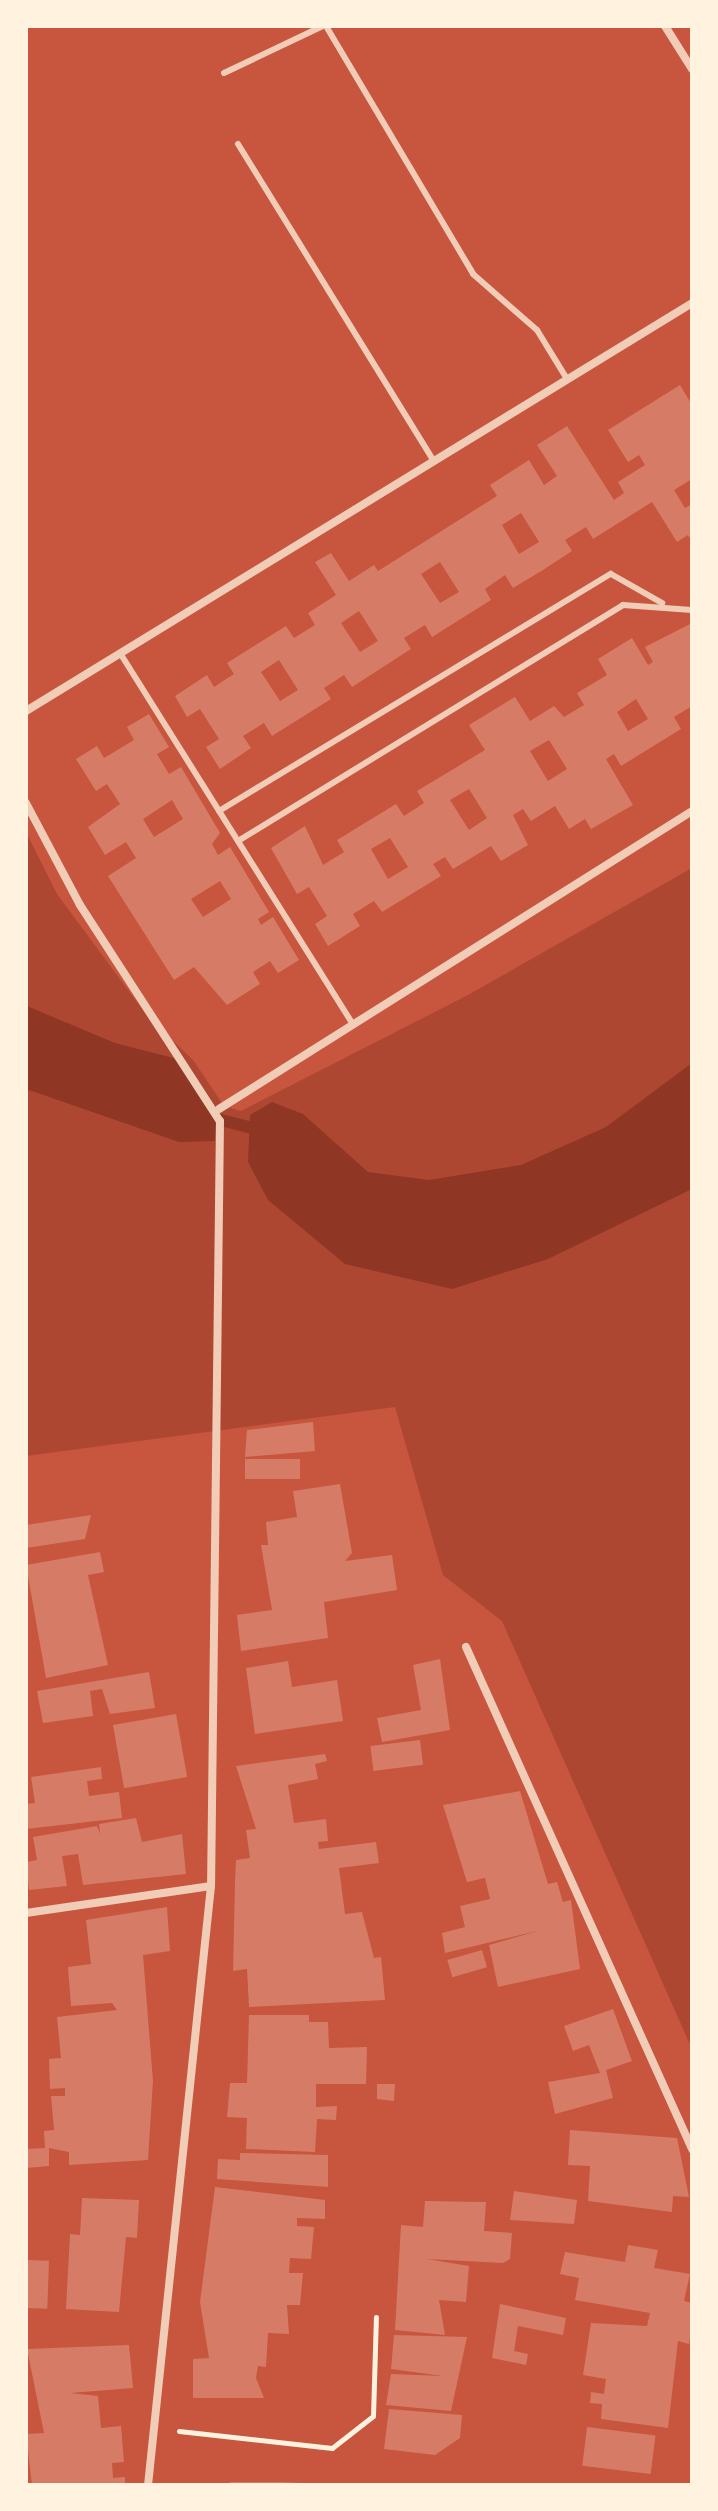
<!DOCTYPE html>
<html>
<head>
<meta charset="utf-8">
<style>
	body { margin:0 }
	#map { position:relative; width:718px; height:2511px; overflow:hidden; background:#c8553d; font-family:Manrope,sans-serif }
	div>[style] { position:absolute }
	.green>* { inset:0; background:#ae4732 }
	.water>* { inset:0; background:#8f3625 }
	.stream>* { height:12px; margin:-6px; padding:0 6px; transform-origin:6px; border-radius:6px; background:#8f3625 }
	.building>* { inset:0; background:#d67c66; transform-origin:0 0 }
	.path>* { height:5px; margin:-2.5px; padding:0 2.5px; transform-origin:2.5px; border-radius:2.5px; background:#fff3e0 }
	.service>* { height:6px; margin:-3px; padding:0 3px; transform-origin:3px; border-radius:3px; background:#f1ccb7 }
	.minor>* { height:8px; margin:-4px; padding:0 4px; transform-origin:4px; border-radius:4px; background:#f1ccb7 }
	span { translate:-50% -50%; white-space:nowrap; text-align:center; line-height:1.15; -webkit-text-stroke:6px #fff3e0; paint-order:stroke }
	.frame { position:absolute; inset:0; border:28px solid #fff3e0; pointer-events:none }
</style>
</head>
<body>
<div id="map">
	<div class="green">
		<div style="clip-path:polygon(26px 832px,57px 894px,148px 1017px,193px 1060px,224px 1106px,241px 1111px,468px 995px,692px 868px,692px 2049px,502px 1621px,443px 1575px,395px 1407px,26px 1456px)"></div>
	</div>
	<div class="water">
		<div style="clip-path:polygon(27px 1006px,115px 1043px,185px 1061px,216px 1107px,215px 1141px,179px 1142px,26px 1089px)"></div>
		<div style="clip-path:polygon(692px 1063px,692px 1189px,548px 1259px,452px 1289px,345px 1264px,268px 1200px,248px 1162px,250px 1115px,272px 1102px,303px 1114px,368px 1172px,429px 1180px,521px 1165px,606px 1127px)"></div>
	</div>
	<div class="stream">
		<div style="left:209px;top:1117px;width:57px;rotate:14.3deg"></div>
	</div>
	<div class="building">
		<div style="clip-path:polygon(evenodd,680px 385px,692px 405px,692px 479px,674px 490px,685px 508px,692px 504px,692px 542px,688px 535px,677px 542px,652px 502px,593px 539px,586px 527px,565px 540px,572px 551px,543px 570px,513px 588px,505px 575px,485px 589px,491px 600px,432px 637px,425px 625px,404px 638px,411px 649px,352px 687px,344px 675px,324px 688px,331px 699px,272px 736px,264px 723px,243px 736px,251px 748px,220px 769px,206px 747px,219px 739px,200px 709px,187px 717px,175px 696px,207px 675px,214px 687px,223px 681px,234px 674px,227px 663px,286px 626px,294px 638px,315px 625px,308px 613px,336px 595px,315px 562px,331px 553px,349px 581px,374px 565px,378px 571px,497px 496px,490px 485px,529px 460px,544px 485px,557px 476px,537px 445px,567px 426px,614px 500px,624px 493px,618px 482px,645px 465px,639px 455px,628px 462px,608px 430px,680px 385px,521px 513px,539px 542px,519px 554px,502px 525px,521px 513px,680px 385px,440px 562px,459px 592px,440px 603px,421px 574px,440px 562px,680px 385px,359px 611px,378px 641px,360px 652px,341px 623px,359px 611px,680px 385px,279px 660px,298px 690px,280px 701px,261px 672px,279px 660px)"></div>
		<div style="clip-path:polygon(evenodd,690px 624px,692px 706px,674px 717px,681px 729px,621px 766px,614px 754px,606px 759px,633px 805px,591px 829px,585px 819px,569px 829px,555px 806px,531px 821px,523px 809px,513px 815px,528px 845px,501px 861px,491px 846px,453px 869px,445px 857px,433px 864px,441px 876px,382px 912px,374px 901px,353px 914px,360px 926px,328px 946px,315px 924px,327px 916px,309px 887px,297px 894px,271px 848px,305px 826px,323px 865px,344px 852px,337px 840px,396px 804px,404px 816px,424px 803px,417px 791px,485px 750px,469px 725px,515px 697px,530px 721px,554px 706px,564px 717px,584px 705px,577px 693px,607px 675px,598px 659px,632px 638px,648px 665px,653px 662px,645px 647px,690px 624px,636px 699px,648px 719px,628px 731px,617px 712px,636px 699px,690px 624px,549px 740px,567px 769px,548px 781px,530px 751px,549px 740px,690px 624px,469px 789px,487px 818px,469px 830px,450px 800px,469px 789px,690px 624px,390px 838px,408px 867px,388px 879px,371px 849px,390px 838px)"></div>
		<div style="clip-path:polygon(evenodd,149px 714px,169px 747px,157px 754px,169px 774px,181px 767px,220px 833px,212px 844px,218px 855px,230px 847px,269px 912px,258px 919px,261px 925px,273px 917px,299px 960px,278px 973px,270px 961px,253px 972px,260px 984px,227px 1005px,194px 967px,174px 980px,108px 876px,136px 858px,126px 842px,105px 855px,88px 827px,120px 804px,107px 784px,96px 791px,76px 759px,97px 746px,104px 758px,134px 740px,127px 727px,149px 714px,172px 800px,183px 819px,154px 837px,143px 819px,172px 800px,149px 714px,220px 881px,231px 899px,203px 917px,191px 899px,220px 881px)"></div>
		<div style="clip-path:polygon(313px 1422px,315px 1451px,245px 1457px,247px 1430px)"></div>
		<div style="left:300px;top:1459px;width:20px;height:55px;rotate:90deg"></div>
		<div style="clip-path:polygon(340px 1484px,352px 1553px,345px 1561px,392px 1555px,397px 1590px,324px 1602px,328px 1638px,241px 1651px,237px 1615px,272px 1610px,261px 1545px,268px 1545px,266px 1522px,297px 1517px,293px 1491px)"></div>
		<div style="clip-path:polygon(91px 1515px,85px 1539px,26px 1548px,26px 1525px)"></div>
		<div style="clip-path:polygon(100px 1552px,104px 1572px,88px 1575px,108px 1665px,46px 1678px,26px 1565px)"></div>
		<div style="clip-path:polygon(440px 1659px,450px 1730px,382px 1742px,377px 1718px,421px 1710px,413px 1665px)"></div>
		<div style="clip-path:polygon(288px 1661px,292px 1687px,337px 1680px,343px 1721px,255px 1734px,246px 1668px)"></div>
		<div style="clip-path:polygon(149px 1672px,155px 1708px,110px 1714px,102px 1689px,90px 1691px,93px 1716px,43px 1723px,37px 1691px)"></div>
		<div style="left:176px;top:1714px;width:64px;height:64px;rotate:80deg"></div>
		<div style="left:420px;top:1740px;width:25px;height:50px;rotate:83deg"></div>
		<div style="clip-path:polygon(325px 1754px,327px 1761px,315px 1764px,318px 1779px,288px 1785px,294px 1823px,326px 1819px,328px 1841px,318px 1842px,319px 1849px,376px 1842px,379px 1863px,339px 1868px,345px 1914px,362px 1912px,374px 1958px,381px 1957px,385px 2000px,249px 2007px,247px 1969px,233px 1971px,235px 1881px,236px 1860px,250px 1858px,246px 1830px,256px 1829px,236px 1766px)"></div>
		<div style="clip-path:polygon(101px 1767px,102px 1779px,87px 1781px,89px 1796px,119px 1792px,122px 1818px,26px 1829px,26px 1804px,35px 1803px,31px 1777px)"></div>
		<div style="clip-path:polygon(520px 1791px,548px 1884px,557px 1882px,563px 1902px,571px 1900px,580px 1969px,498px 1987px,489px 1945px,541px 1930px,445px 1953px,442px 1933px,465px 1927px,460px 1906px,490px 1899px,485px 1878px,467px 1882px,443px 1805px)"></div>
		<div style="clip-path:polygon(136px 1818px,142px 1842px,182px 1834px,186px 1874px,83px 1885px,78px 1854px,62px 1856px,67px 1886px,29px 1890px,26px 1862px,37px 1860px,33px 1837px,97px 1826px,100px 1834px,99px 1824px)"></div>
		<div style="clip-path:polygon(167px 1907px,170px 1951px,143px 1955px,153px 2081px,148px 2160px,69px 2165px,69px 2152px,49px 2148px,49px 2166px,26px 2168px,26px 2149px,45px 2148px,44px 2131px,54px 2130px,51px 2096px,65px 2096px,65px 2088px,50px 2089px,49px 2059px,61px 2058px,57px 2017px,117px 2010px,112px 2003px,71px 2006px,68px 1967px,91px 1964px,86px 1920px)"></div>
		<div style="left:482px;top:1950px;width:18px;height:36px;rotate:74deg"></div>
		<div style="clip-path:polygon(613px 2009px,632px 2061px,606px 2070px,613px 2098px,555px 2114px,548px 2082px,600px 2073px,589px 2045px,573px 2051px,564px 2026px)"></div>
		<div style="clip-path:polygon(249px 2015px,309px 2015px,309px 2022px,328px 2022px,329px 2048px,367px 2047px,366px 2084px,316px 2084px,316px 2107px,337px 2106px,336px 2120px,317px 2119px,315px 2152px,246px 2149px,247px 2118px,227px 2117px,230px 2083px,247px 2083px)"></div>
		<div style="clip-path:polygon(377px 2084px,395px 2084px,394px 2101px,377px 2099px)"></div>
		<div style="clip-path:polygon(570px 2130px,677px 2138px,689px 2197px,673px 2196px,672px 2212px,588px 2201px,590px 2166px,568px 2165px)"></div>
		<div style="clip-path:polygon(240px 2153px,328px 2155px,328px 2187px,217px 2179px,218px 2159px,240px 2160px)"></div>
		<div style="clip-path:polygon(215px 2187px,325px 2200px,325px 2219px,297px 2218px,297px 2226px,314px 2227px,311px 2259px,290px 2258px,289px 2273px,303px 2273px,300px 2305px,287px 2305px,289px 2334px,268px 2333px,266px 2367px,258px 2366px,256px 2378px,264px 2398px,193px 2398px,193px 2359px,209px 2358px,200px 2302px)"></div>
		<div style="clip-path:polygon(514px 2191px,577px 2200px,574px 2224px,510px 2220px)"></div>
		<div style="clip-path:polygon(82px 2198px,139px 2200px,137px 2238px,126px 2237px,119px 2312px,66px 2309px,70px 2234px,80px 2235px)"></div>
		<div style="clip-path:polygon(425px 2201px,486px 2202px,484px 2231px,512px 2233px,510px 2259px,503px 2263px,427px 2259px,469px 2266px,466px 2302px,439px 2300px,445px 2335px,395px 2330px,401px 2225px,423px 2227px)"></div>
		<div style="clip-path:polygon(628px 2245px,658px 2250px,654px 2268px,690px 2274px,684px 2301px,692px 2303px,692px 2324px,689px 2344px,678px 2341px,668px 2428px,601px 2419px,602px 2404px,590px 2403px,591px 2392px,604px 2394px,606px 2379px,583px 2375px,591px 2323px,647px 2326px,650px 2313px,575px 2300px,579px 2278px,560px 2274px,565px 2252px,625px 2262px)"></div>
		<div style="left:26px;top:2260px;width:23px;height:48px;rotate:2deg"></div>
		<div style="clip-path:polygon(500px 2304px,566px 2318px,563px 2335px,518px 2326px,514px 2351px,528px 2354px,526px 2365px,492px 2358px)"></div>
		<div style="clip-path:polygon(394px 2335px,467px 2337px,451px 2411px,386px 2405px,391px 2374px,443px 2376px,391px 2369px)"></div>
		<div style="clip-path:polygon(129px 2345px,133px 2388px,70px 2393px,98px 2396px,101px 2428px,121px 2426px,124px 2462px,112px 2463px,113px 2478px,125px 2477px,125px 2485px,32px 2485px,26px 2434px,44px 2433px,27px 2349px)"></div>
		<div style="clip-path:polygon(389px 2409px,462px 2415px,460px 2438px,435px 2455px,384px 2449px)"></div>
		<div style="left:587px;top:2427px;width:69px;height:39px;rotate:7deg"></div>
		<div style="clip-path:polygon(230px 2482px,305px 2482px,230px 2485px)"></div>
	</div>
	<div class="path">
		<div style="left:179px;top:2431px;width:154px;rotate:6.3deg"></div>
		<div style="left:332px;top:2448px;width:52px;rotate:-38deg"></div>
		<div style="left:373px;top:2416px;width:99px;rotate:-88.3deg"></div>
	</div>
	<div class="service">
		<div style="left:326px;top:26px;width:288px;rotate:59.3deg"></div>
		<div style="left:473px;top:274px;width:85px;rotate:41.2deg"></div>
		<div style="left:537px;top:330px;width:57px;rotate:58.5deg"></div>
		<div style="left:224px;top:73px;width:110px;rotate:-25.4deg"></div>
		<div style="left:238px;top:144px;width:373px;rotate:58.3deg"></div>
		<div style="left:120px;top:653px;width:439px;rotate:57.9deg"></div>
		<div style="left:219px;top:811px;width:458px;rotate:-31.2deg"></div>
		<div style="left:611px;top:574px;width:59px;rotate:29.6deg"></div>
		<div style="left:238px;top:841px;width:452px;rotate:-31.5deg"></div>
		<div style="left:623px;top:605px;width:69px;rotate:4.1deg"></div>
	</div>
	<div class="minor">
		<div style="left:665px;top:26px;width:51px;rotate:57.9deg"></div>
		<div style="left:26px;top:711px;width:781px;rotate:-31.49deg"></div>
		<div style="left:26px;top:803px;width:115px;rotate:62.1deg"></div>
		<div style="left:80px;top:905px;width:257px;rotate:57.1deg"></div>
		<div style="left:220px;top:1121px;width:765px;rotate:90.67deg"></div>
		<div style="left:211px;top:1886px;width:602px;rotate:96deg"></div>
		<div style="left:219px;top:1109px;width:559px;rotate:-32.21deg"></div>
		<div style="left:466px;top:1647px;width:551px;rotate:65.76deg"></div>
		<div style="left:26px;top:1913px;width:187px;rotate:-8.3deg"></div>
	</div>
	<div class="frame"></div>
</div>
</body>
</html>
